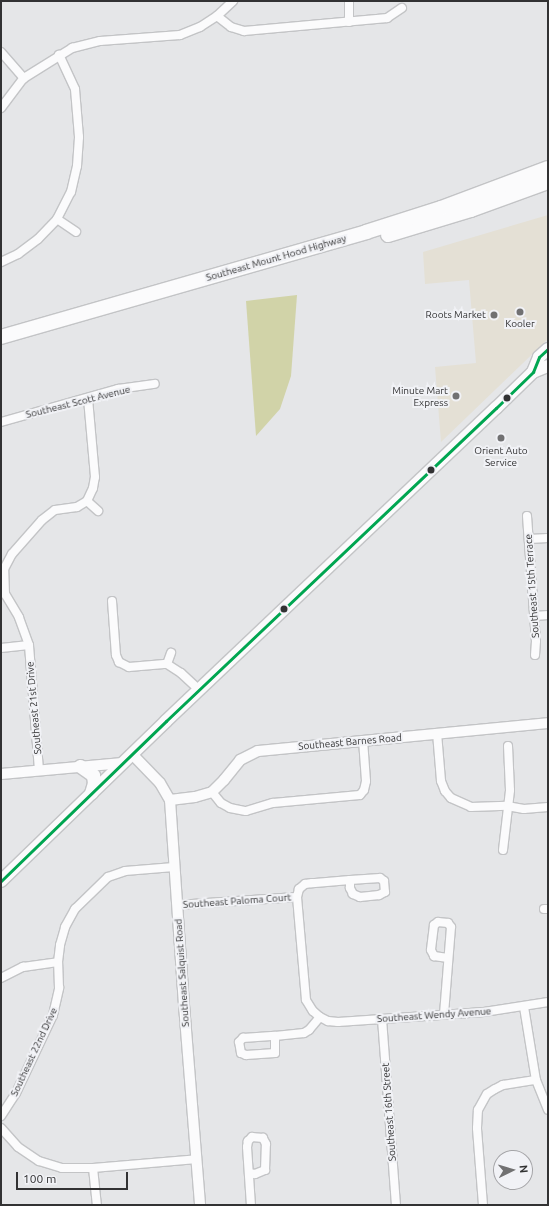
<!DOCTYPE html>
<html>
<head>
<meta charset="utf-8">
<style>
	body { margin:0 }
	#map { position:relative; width:549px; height:1206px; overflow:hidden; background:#e5e6e8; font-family:Ubuntu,sans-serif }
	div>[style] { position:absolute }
	.commercial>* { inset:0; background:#e4e0d5 }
	.green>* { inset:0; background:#d1d3a8 }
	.roads { filter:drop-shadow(1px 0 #c3c4c6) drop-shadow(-1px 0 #c3c4c6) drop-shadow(0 1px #c3c4c6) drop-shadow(0 -1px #c3c4c6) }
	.minor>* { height:8px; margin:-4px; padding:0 4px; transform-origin:4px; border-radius:4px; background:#fbfbfc }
	.tertiary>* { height:10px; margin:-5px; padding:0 5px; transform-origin:5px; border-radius:5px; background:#fbfbfc }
	.secondary>* { height:12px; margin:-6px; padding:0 6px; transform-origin:6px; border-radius:6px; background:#fbfbfc }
	.primary>* { height:13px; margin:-6.5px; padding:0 6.5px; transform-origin:6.5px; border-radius:6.5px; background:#fbfbfc }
	.trunk>* { height:14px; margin:-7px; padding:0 7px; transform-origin:7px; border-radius:7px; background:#fbfbfc }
	.bus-1>* { height:3px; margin:-1.5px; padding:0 1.5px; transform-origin:1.5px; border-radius:1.5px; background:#00a651 }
	.dots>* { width:11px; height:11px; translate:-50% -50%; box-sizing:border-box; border:2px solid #f1f2f6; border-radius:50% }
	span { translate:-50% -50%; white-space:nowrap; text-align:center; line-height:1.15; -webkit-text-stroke:4px #f1f2f6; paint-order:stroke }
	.street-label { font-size:10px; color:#323233 }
	.poi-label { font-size:10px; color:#323233 }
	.right { translate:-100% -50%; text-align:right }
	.frame { position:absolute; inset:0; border:2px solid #323233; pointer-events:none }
	.north { position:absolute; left:493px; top:1150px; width:40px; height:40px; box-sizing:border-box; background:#f1f2f6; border:1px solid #a5a5a8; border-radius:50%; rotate:85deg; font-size:11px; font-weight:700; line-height:16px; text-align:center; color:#323233 }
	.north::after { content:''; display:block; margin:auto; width:14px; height:18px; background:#717172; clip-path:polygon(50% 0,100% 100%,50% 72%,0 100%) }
	.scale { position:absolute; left:16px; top:1172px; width:112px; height:18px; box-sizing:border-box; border:2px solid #323233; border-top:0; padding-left:5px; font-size:12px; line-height:14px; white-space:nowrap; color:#323233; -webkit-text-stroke:3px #f1f2f6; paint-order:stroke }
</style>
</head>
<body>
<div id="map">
	<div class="commercial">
		<div style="clip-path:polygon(548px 215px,548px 339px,441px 442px,435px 367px,476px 363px,469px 280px,425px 284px,423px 252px)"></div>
	</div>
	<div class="green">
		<div style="clip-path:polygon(297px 295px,291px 376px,280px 409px,256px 436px,246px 301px)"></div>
	</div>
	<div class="roads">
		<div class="minor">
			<div style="left:217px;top:16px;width:18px;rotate:38deg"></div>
			<div style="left:231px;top:27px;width:14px;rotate:17deg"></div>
			<div style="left:244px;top:31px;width:144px;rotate:-5.2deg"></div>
			<div style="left:387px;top:18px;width:18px;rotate:-34deg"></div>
			<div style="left:349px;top:22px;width:21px;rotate:-90deg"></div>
			<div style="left:1px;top:52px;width:35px;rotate:49deg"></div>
			<div style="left:1px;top:108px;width:38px;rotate:-53deg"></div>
			<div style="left:24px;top:78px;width:57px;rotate:-32deg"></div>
			<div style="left:72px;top:48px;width:29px;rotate:-14deg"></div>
			<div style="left:100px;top:41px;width:80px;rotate:-4.3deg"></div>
			<div style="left:180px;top:35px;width:22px;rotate:-22deg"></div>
			<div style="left:200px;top:27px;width:20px;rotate:-33deg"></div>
			<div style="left:217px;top:16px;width:22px;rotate:-43deg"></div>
			<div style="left:57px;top:219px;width:23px;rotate:34deg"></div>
			<div style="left:1px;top:262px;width:19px;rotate:-25deg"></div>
			<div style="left:18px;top:254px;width:25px;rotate:-37deg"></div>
			<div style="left:38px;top:239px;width:28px;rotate:-46deg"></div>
			<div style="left:57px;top:219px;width:30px;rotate:-63deg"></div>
			<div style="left:71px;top:192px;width:27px;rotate:-77deg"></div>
			<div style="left:77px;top:166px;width:29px;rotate:-86deg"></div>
			<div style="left:79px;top:137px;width:48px;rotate:-94.8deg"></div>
			<div style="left:75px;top:89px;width:38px;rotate:-115deg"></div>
			<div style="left:1px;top:422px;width:122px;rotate:-15.8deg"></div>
			<div style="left:118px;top:389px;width:37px;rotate:-8deg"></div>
			<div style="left:87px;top:501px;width:15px;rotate:42deg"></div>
			<div style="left:527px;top:516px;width:125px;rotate:85.9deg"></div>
			<div style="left:536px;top:641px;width:14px;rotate:94deg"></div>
			<div style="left:529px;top:539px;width:19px;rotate:-3deg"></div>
			<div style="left:112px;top:601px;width:54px;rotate:85.8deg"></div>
			<div style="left:116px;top:655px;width:8px;rotate:67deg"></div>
			<div style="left:119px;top:662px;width:11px;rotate:27deg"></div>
			<div style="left:129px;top:667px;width:38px;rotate:-5deg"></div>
			<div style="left:167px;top:664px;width:17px;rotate:33deg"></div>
			<div style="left:181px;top:673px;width:25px;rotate:43deg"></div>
			<div style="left:535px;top:616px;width:13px;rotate:-4deg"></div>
			<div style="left:1px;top:648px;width:28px;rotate:-6deg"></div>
			<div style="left:167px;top:664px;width:12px;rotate:-70deg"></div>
			<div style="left:437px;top:733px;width:48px;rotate:85.2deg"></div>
			<div style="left:441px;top:781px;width:11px;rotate:68deg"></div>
			<div style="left:445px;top:791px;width:9px;rotate:49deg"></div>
			<div style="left:451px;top:798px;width:22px;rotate:24deg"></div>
			<div style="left:471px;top:807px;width:36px;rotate:-2deg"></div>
			<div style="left:507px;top:806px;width:17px;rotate:10deg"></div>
			<div style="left:524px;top:809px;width:24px;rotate:-5deg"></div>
			<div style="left:39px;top:770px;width:125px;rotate:-94.6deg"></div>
			<div style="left:29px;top:645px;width:30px;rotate:-110deg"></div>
			<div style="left:19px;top:617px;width:27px;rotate:-121deg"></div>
			<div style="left:5px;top:594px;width:25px;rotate:-92deg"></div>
			<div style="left:4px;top:569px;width:17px;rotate:-62deg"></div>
			<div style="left:12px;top:554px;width:45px;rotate:-48.6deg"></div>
			<div style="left:42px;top:520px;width:16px;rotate:-38deg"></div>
			<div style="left:55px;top:510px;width:22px;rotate:-8deg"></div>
			<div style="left:77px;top:507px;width:12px;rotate:-31deg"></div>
			<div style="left:87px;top:501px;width:14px;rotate:-65deg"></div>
			<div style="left:93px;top:488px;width:11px;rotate:-80deg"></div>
			<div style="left:95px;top:477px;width:79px;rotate:-95.1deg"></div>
			<div style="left:212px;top:792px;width:14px;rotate:51deg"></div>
			<div style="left:221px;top:803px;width:10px;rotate:29deg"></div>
			<div style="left:230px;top:808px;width:16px;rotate:11deg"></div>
			<div style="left:246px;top:811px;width:28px;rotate:-17deg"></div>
			<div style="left:273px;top:803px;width:87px;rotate:-5.3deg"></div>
			<div style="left:360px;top:795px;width:6px;rotate:-51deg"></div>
			<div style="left:364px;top:790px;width:9px;rotate:-77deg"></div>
			<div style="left:366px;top:781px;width:41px;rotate:-94.2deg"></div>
			<div style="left:503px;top:850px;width:60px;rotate:-83.3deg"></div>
			<div style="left:510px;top:790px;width:44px;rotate:-92.6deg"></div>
			<div style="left:380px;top:878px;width:5px;rotate:37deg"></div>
			<div style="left:384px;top:881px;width:11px;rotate:85deg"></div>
			<div style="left:385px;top:892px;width:7px;rotate:153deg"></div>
			<div style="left:379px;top:895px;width:19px;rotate:174deg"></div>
			<div style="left:360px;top:897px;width:8px;rotate:-157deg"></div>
			<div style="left:353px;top:894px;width:7px;rotate:-117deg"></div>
			<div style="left:350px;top:888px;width:8px;rotate:-90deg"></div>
			<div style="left:350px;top:880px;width:30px;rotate:-4deg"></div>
			<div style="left:350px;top:880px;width:38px;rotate:175deg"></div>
			<div style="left:312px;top:883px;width:7px;rotate:172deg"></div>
			<div style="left:305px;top:884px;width:8px;rotate:140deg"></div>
			<div style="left:299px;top:889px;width:8px;rotate:104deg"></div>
			<div style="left:297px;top:897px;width:103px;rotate:85deg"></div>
			<div style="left:306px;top:1000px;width:13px;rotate:58deg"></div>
			<div style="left:313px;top:1011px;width:9px;rotate:41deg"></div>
			<div style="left:320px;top:1017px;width:9px;rotate:27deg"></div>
			<div style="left:328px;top:1021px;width:10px;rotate:6deg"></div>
			<div style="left:338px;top:1022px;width:44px;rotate:-3.9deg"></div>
			<div style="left:382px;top:1019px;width:102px;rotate:-3.9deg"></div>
			<div style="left:484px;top:1012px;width:65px;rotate:-8.9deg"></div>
			<div style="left:177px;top:905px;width:120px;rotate:-3.8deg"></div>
			<div style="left:544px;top:909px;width:4px"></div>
			<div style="left:1px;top:978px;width:25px;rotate:-27deg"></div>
			<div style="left:23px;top:967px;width:35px;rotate:-8deg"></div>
			<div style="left:58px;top:962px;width:17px;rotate:-83deg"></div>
			<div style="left:60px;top:945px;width:19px;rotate:-74deg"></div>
			<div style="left:65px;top:927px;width:21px;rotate:-61deg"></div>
			<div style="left:75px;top:909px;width:46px;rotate:-44.1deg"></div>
			<div style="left:108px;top:877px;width:18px;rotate:-19deg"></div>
			<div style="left:125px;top:871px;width:49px;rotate:-4.7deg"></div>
			<div style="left:524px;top:1007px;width:74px;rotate:80.7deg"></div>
			<div style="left:536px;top:1080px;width:32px;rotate:68deg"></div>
			<div style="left:444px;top:1014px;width:87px;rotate:-85.4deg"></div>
			<div style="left:451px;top:927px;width:5px;rotate:-127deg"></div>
			<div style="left:448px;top:923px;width:10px;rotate:-174deg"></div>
			<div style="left:438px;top:922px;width:5px;rotate:143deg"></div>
			<div style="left:434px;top:925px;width:25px;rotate:97deg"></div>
			<div style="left:431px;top:950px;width:7px;rotate:63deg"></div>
			<div style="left:434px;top:956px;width:14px;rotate:8deg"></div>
			<div style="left:382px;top:1019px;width:187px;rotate:85.7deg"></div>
			<div style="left:275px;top:1036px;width:17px;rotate:90deg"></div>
			<div style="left:275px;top:1053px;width:29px;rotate:176deg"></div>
			<div style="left:246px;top:1055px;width:5px;rotate:-158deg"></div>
			<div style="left:241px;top:1053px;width:11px;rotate:-100deg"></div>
			<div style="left:239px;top:1042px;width:6px;rotate:-45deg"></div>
			<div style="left:243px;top:1038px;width:32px;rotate:-4deg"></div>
			<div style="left:275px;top:1036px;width:29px;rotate:-6deg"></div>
			<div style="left:304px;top:1033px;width:6px;rotate:-31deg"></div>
			<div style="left:309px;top:1030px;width:17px;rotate:-50deg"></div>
			<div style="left:1px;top:1116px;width:27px;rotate:-57deg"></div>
			<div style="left:16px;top:1093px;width:86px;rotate:-64.6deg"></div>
			<div style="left:53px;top:1015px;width:28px;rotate:-77deg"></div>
			<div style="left:59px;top:988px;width:26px;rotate:-92deg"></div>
			<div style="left:1px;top:1128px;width:25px;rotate:48deg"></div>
			<div style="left:18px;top:1147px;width:25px;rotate:34deg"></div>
			<div style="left:39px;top:1161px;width:24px;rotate:17deg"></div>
			<div style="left:62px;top:1168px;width:31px"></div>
			<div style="left:93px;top:1168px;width:104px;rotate:-4.9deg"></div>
			<div style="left:93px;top:1168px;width:37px;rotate:84deg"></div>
			<div style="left:249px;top:1173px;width:6px;rotate:9deg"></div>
			<div style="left:255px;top:1174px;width:11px;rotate:-22deg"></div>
			<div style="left:265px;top:1170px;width:26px;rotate:-88deg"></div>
			<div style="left:266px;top:1144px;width:7px;rotate:-117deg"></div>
			<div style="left:263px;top:1138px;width:11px;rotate:-175deg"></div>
			<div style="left:252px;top:1137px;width:6px;rotate:135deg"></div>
			<div style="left:248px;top:1141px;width:6px;rotate:99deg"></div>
			<div style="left:247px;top:1147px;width:58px;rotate:86.1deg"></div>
			<div style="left:483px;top:1205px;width:77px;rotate:-94.5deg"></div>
			<div style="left:477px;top:1128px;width:18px;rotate:-87deg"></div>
			<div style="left:478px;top:1110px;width:18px;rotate:-61deg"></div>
			<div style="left:487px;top:1094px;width:9px;rotate:-32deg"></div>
			<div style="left:495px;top:1089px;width:9px;rotate:-27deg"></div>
			<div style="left:503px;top:1085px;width:33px;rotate:-9deg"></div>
		</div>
		<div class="tertiary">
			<div style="left:132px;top:754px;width:40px;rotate:46deg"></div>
			<div style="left:160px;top:783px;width:20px;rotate:60deg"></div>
			<div style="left:170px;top:800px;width:205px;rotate:86.1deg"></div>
			<div style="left:184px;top:1005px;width:201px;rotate:85.4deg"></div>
			<div style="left:1px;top:774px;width:122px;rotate:-5.2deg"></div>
			<div style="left:170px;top:800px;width:25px;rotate:-7deg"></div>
			<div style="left:195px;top:797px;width:18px;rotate:-16deg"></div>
			<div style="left:212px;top:792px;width:17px;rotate:-45deg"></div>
			<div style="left:224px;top:780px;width:26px;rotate:-51deg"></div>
			<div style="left:240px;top:760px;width:20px;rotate:-27deg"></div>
			<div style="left:258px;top:751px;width:291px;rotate:-5.5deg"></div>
		</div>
		<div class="secondary">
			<div style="left:533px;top:372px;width:16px;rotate:-22deg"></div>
			<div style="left:1px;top:881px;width:230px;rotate:-44.1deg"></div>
			<div style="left:166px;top:721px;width:455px;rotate:-43.5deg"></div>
			<div style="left:496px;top:408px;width:52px;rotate:-44.2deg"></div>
			<div style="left:533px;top:372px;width:16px;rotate:-68deg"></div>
			<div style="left:539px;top:357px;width:12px;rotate:-42deg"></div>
		</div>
		<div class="primary">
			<div style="left:80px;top:766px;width:16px;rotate:35deg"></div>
			<div style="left:93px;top:775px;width:8px;rotate:83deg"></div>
			<div style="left:94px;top:783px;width:10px;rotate:107deg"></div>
		</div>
		<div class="trunk">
			<div style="left:388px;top:235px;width:87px;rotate:-16.8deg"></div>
			<div style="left:471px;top:210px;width:82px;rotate:-20deg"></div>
			<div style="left:1px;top:337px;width:380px;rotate:-16deg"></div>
			<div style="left:366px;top:232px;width:79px;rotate:-17.7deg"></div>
			<div style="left:441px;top:208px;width:114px;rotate:-20.5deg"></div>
		</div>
	</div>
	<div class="bus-1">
		<div style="left:1px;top:881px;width:230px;rotate:-44.1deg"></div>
		<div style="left:166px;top:721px;width:455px;rotate:-43.5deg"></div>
		<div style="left:496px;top:408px;width:52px;rotate:-44.2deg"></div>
		<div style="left:533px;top:372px;width:16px;rotate:-68deg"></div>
		<div style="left:539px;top:357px;width:12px;rotate:-42deg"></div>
	</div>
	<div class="dots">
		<div style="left:520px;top:312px;background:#717172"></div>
		<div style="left:494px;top:315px;background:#717172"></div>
		<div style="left:456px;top:396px;background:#717172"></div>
		<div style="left:507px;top:398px;background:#323233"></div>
		<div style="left:501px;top:438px;background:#717172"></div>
		<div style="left:431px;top:470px;background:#323233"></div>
		<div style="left:284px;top:609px;background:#323233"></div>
	</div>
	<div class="street-label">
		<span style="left:276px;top:258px;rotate:-16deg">Southeast Mount Hood Highway</span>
		<span style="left:78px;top:402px;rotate:-14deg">Southeast Scott Avenue</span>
		<span style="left:532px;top:586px;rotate:-94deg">Southeast 15th Terrace</span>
		<span style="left:34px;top:708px;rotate:-95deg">Southeast 21st Drive</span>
		<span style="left:350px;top:742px;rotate:-5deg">Southeast Barnes Road</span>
		<span style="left:237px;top:901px;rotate:-4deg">Southeast Paloma Court</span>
		<span style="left:182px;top:973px;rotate:-94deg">Southeast Salquist Road</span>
		<span style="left:434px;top:1015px;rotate:-4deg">Southeast Wendy Avenue</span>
		<span style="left:34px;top:1052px;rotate:-65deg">Southeast 22nd Drive</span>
		<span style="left:389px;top:1112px;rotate:-94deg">Southeast 16th Street</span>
	</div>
	<div class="poi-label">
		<span class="right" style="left:486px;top:315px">Roots Market</span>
		<span style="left:520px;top:324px">Kooler</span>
		<span class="right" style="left:448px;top:396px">Minute Mart<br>Express</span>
		<span style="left:501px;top:456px">Orient Auto<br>Service</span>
	</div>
	<div class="frame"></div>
	<div class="north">N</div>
	<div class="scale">100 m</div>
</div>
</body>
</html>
